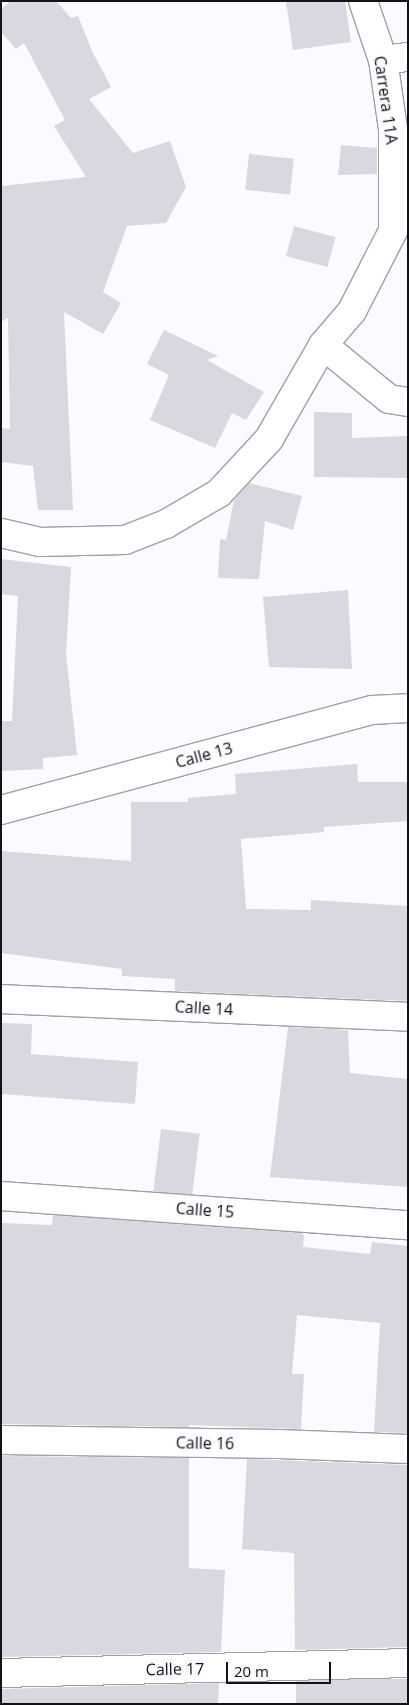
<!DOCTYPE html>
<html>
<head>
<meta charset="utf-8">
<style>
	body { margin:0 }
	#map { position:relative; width:409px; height:1705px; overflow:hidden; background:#fcfafe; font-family:"Open Sans",sans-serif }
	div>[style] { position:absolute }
	.building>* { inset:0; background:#dad7e0; transform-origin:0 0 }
	.roads { filter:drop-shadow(1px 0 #a19ea7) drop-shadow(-1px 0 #a19ea7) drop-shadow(0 1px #a19ea7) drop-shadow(0 -1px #a19ea7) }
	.street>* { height:28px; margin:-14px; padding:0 14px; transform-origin:14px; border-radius:14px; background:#fff }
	span { translate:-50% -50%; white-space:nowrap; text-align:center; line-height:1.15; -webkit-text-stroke:4px #fcfafe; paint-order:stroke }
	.street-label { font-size:16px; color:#141216 }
	.frame { position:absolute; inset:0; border:2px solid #141216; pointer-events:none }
	.scale { position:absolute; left:226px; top:1662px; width:105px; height:22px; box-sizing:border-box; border:2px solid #141216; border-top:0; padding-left:6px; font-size:15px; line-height:18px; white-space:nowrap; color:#141216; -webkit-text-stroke:4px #fcfafe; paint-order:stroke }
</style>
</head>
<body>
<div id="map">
	<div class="building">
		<div style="clip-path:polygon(11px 1px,56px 1px,71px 18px,78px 16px,93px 53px,111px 87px,89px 99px,133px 153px,170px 141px,186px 187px,166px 223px,127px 226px,103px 292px,121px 303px,103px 334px,64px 312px,73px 510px,38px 510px,33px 466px,1px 462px,1px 428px,10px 429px,8px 318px,1px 322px,1px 186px,86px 177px,54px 126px,65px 120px,24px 43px,16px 49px,1px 32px,1px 9px)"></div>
		<div style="clip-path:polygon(286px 1px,345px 1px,351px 42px,293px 50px)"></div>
		<div style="clip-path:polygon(341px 145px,377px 148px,377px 174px,338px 175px)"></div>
		<div style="left:249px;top:154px;width:45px;height:36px;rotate:6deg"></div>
		<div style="left:294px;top:226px;width:43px;height:31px;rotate:15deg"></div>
		<div style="clip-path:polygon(164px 330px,218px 356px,207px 360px,264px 392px,246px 420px,232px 413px,215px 448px,150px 420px,169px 375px,147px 364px)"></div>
		<div style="clip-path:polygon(314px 412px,352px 413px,352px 438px,408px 436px,408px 478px,314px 477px)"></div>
		<div style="clip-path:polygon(249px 483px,302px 496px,293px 530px,265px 521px,259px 579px,218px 578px,220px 539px,226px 540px,234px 500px)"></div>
		<div style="clip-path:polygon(1px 559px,71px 567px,66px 654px,77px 755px,43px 758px,43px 769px,1px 771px,1px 721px,12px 721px,18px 596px,1px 594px)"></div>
		<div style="clip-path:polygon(348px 590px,352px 669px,269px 667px,263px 597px)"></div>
		<div style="clip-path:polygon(357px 764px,358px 782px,408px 782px,408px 821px,324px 827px,324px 832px,241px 839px,246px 909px,311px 910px,311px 900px,408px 906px,408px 1001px,175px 991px,175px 979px,122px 976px,122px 969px,1px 953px,1px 851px,131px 861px,131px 802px,188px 802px,188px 798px,236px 794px,235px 774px)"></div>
		<div style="clip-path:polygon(1px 1023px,32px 1024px,31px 1054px,138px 1062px,135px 1104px,1px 1094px)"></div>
		<div style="clip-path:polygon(288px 1027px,348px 1030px,350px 1073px,408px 1079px,408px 1187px,270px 1177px)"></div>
		<div style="left:161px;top:1129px;width:39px;height:63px;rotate:7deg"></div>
		<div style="clip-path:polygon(53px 1215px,302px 1233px,304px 1236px,303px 1247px,370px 1254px,372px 1242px,408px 1246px,408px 1433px,374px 1432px,380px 1323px,297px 1315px,292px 1374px,304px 1374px,301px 1429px,189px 1425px,189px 1427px,1px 1424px,1px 1223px,52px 1225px)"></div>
		<div style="clip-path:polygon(1px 1456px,189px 1458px,189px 1568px,225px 1570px,221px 1652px,1px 1657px)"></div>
		<div style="clip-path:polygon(247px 1459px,408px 1465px,408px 1647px,295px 1650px,294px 1553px,242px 1549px)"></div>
		<div style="left:408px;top:1679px;width:25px;height:112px;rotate:90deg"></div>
		<div style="clip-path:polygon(219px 1683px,218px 1704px,1px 1704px,1px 1689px)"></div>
	</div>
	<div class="roads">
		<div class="street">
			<div style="left:383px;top:60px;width:25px;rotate:-7deg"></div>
			<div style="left:323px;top:345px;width:85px;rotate:39.3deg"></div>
			<div style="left:389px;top:399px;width:19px;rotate:9deg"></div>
			<div style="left:1px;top:533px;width:40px;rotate:13deg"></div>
			<div style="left:40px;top:542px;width:85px;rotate:-1.3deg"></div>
			<div style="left:125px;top:540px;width:44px;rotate:-21.3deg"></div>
			<div style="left:166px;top:524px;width:61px;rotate:-30.3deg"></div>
			<div style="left:219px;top:493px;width:74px;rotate:-47.2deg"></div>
			<div style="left:269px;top:439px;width:108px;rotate:-60.1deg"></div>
			<div style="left:323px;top:345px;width:45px;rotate:-49.5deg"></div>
			<div style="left:352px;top:311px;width:90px;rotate:-62.9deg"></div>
			<div style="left:393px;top:231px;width:102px;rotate:-90deg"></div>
			<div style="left:393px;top:129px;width:70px;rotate:-98.2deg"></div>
			<div style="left:383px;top:60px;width:62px;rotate:-108.7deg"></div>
			<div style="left:1px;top:810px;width:384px;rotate:-15.1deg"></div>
			<div style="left:372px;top:710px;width:36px;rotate:-3deg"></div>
			<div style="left:1px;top:999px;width:407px;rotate:2.5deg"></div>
			<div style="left:1px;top:1196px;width:408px;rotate:4.1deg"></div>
			<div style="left:1px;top:1440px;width:278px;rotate:0.8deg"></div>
			<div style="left:279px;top:1444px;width:129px;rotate:2.2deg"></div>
			<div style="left:1px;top:1673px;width:407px;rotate:-1.4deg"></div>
		</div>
	</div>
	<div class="street-label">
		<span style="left:386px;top:100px;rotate:82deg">Carrera 11A</span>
		<span style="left:204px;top:755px;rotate:-15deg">Calle 13</span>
		<span style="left:204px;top:1008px;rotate:3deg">Calle 14</span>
		<span style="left:205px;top:1210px;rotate:4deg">Calle 15</span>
		<span style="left:205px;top:1443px;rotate:1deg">Calle 16</span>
		<span style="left:175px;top:1669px;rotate:-1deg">Calle 17</span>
	</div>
	<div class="frame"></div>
	<div class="scale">20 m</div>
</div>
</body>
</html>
